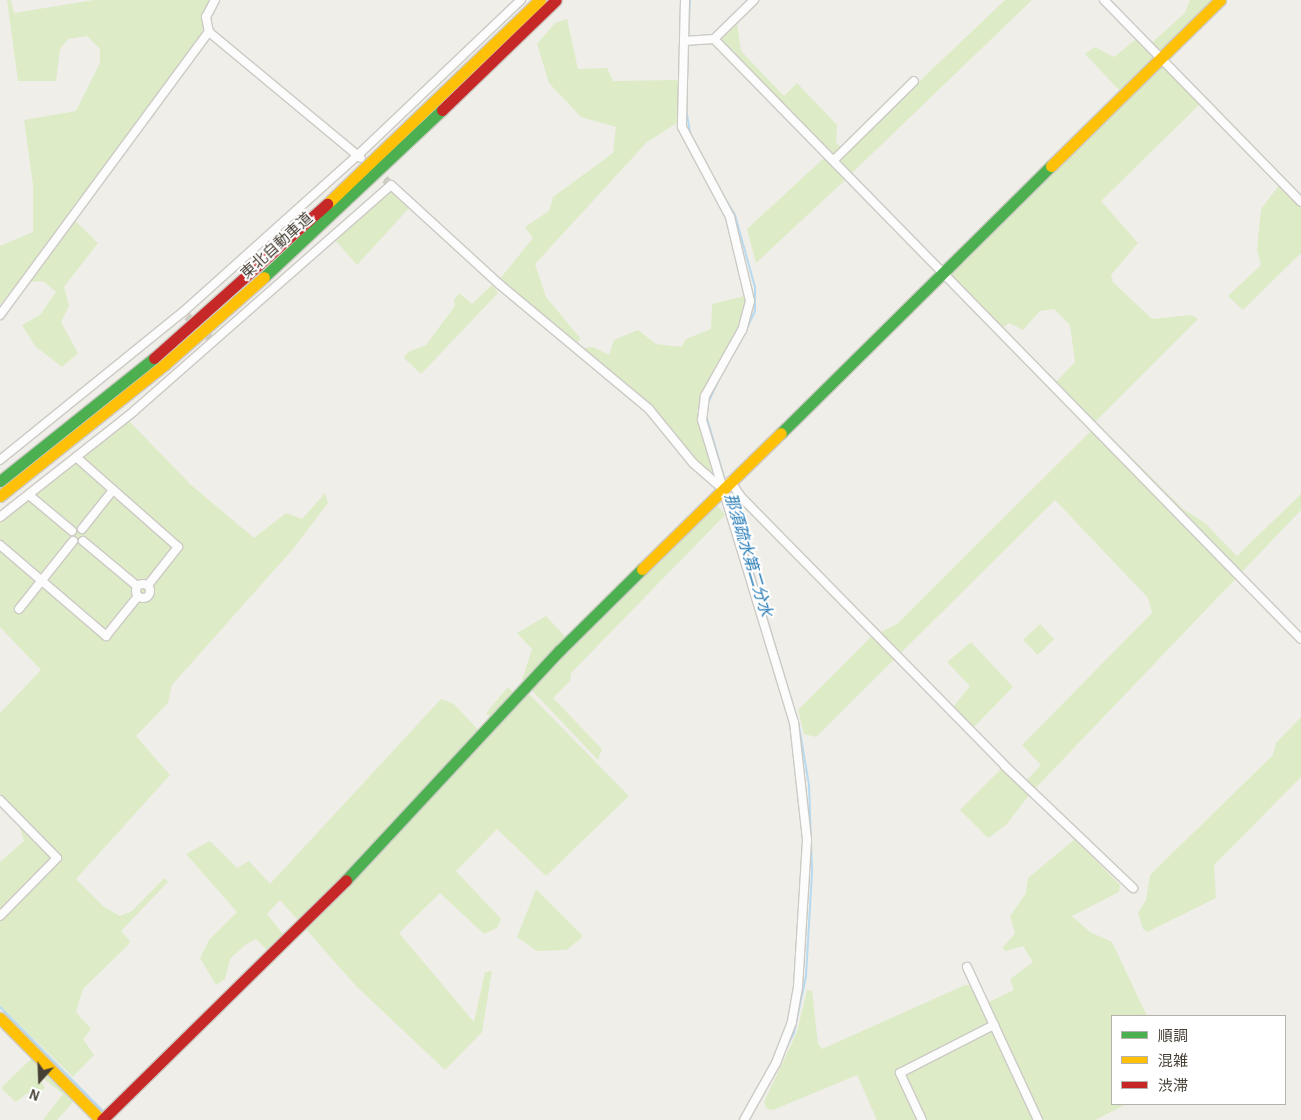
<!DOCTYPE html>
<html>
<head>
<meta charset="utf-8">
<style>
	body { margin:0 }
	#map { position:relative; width:1301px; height:1120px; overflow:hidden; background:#f0eee8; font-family:"Alegreya Sans","Noto Sans JP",sans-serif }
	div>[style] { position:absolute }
	.green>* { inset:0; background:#ddecc7; transform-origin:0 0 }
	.stream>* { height:2px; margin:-1px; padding:0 1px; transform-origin:1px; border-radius:1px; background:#b7daf0 }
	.street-tunnel>* { height:8px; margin-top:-4px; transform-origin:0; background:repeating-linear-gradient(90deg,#cecbc4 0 8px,transparent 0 12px) }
	.roads { filter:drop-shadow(1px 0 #cccac4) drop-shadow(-1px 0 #cccac4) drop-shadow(0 1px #cccac4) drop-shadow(0 -1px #cccac4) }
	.street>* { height:8px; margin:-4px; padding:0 4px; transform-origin:4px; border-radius:4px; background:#fdfcfc }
	.street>.ring { margin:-4px; padding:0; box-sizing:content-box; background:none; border:8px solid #fdfcfc; border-radius:50% }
	.fast>* { height:11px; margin:-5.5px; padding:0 5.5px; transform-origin:5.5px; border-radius:5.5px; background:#4caf50 }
	.slow>* { height:11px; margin:-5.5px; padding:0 5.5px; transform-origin:5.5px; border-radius:5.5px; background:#ffc107 }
	.jam>* { height:11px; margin:-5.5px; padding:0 5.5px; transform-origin:5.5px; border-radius:5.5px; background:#c62828 }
	span { translate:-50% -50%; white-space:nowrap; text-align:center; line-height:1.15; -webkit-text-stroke:4px #fff; paint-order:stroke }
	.street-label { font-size:15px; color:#463f34 }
	.water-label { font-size:16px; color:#287cb7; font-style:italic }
	.legend { position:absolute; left:1111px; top:1015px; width:175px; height:90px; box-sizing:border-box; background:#fff; border:1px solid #b5b2ae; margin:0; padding:6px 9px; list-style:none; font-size:15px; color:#463f34 }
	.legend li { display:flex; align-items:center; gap:10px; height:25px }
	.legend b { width:25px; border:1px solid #b5b2ae }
	.north { position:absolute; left:15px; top:1055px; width:50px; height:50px; -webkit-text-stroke:4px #fff; paint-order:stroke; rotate:200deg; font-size:14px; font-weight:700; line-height:20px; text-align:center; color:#463f34 }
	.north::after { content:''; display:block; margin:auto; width:18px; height:22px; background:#463f34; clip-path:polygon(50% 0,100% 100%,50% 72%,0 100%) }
</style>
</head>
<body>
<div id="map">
	<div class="green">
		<div style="clip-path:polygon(7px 0,11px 0,14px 13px,94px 0,213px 0,207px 11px,207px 31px,71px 217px,98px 243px,64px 287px,69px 306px,61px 322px,78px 353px,62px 367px,35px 346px,22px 325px,40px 315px,56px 292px,43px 281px,31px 282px,11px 291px,0 305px,0 246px,33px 232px,33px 185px,24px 120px,76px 111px,100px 63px,100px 49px,87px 36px,68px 39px,60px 49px,56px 81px,18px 81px)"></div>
		<div style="clip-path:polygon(1005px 0,1032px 0,851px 174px,719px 40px,737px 23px,741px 51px,784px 96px,797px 83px,837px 125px,836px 142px,845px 152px)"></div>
		<div style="clip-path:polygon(1190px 0,1214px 0,1120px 91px,1085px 54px,1095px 47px,1114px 57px,1136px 39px,1147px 47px,1185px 13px)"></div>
		<div style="clip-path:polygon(567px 19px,578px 69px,607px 68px,613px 81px,677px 80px,679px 83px,677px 123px,647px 142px,535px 264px,546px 297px,581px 339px,575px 344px,499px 280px,533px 238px,525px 227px,549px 211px,553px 197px,613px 153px,616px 127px,581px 117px,549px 83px,537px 44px,555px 23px)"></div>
		<div style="clip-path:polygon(1160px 61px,1200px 104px,1101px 201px,1138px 243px,1111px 275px,1113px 282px,1152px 319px,1191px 315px,1198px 319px,1093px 424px,1055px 383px,1075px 362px,1070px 325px,1054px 309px,1040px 311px,1023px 330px,1009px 323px,1002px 328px,950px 275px,950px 269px)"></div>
		<div style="clip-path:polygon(824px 158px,845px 180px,756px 263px,747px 229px)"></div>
		<div style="clip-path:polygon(1280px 184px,1301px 206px,1301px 253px,1243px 310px,1228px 296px,1261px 265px,1257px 250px,1261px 209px)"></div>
		<div style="clip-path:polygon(391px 190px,410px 207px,357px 265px,335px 240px)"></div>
		<div style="clip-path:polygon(492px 285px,498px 293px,421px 374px,404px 358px,408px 352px,426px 345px,455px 306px,454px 300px,459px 293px,472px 304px)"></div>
		<div style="clip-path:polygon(749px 295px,744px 321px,715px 368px,697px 411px,714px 478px,649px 406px,585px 352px,585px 348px,593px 347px,609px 355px,614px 340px,638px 330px,656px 344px,681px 347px,686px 339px,711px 329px,712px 304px)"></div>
		<div style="clip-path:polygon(129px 421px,190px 484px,254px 538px,286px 513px,302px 519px,325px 493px,328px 503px,293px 549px,172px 685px,168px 703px,136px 736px,170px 775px,76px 879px,104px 907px,120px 916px,132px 911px,164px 878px,168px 882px,121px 931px,130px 941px,128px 945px,83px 989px,76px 1012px,91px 1029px,83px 1039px,94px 1055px,73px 1077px,0 1006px,0 862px,24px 841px,13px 806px,0 793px,0 713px,41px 670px,0 627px,0 521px)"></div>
		<div style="clip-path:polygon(1098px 424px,1183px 509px,1205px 523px,1237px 556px,1301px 494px,1301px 510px,1030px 794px,1006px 825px,988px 838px,960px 810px,1001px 769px,1022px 785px,1041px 765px,1022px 745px,1152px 613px,1148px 598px,1055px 500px,816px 737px,804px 734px,798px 710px,871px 637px,897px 624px)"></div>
		<div style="clip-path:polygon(717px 505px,725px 515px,571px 673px,570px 681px,553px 698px,602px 749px,598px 760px,522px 680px,532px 649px,517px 633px,546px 616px,574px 646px,601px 615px)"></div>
		<div style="left:1040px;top:624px;width:21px;height:23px;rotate:47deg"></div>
		<div style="clip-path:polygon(971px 642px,1013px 687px,973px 728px,953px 707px,970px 686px,947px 662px)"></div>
		<div style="clip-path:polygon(508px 687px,514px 693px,491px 717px,486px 713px)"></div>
		<div style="clip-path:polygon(526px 691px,629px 796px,546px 876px,497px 829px,456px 871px,501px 919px,497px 928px,484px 934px,440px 893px,399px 933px,474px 1022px,485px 972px,492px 971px,482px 1032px,445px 1070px,356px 986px,280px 900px,267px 914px,283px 934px,267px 950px,256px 939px,245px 945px,230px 959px,225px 979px,216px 985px,200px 958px,209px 940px,237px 912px,186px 854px,210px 841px,237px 868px,249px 861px,270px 884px,441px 699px,454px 704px,483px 735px)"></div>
		<div style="clip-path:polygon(1301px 717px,1301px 777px,1214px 865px,1216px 898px,1147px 932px,1143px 929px,1138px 913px,1146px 900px,1150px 875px,1273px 755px,1276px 743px)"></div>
		<div style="clip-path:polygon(1075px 839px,1120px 885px,1119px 892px,1072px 916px,1090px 932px,1112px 942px,1147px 1016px,1112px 1016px,1112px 1104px,1127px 1104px,1095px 1120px,877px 1120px,857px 1075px,773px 1110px,767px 1109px,764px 1102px,797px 1032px,807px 990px,812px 991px,818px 1044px,822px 1049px,965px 985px,969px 985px,980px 1006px,1014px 990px,1010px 979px,1033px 962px,1023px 946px,1006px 951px,1002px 948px,1015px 934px,1010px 916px,1026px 893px,1028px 878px)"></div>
		<div style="clip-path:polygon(536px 889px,583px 936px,567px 950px,537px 951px,517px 937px)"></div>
		<div style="clip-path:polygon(32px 1058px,44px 1070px,40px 1080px,45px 1088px,38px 1093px,26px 1094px,16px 1102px,1px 1088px)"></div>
		<div style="clip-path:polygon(48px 1073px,75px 1100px,57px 1120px,43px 1120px,63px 1094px,44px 1079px)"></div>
	</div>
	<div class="stream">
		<div style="left:688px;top:39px;width:39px;rotate:-87deg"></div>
		<div style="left:687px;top:64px;width:20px;rotate:-87deg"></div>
		<div style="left:686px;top:109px;width:27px;rotate:80deg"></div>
		<div style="left:714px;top:180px;width:41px;rotate:59deg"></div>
		<div style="left:735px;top:215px;width:75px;rotate:74.5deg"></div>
		<div style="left:755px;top:287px;width:24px;rotate:90deg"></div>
		<div style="left:755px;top:311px;width:23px;rotate:115deg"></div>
		<div style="left:707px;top:405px;width:38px;rotate:-65deg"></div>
		<div style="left:706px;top:415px;width:68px;rotate:73.7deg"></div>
		<div style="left:728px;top:489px;width:247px;rotate:73.3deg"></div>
		<div style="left:799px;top:726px;width:60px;rotate:80.4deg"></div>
		<div style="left:809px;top:785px;width:87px;rotate:88deg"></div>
		<div style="left:812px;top:872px;width:104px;rotate:93.3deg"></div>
		<div style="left:806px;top:976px;width:58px;rotate:101.9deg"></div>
		<div style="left:794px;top:1033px;width:98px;rotate:117.9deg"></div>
		<div style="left:0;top:1007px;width:146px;rotate:45.3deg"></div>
	</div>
	<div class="street-tunnel">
		<div style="left:376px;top:171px;width:21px;rotate:43deg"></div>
		<div style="left:187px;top:316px;width:33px;rotate:44deg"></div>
	</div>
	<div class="roads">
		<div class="street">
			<div style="left:215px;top:0;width:19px;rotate:118deg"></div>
			<div style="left:206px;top:17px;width:15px;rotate:79deg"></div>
			<div style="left:209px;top:32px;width:197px;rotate:39.7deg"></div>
			<div style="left:685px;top:0;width:127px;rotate:91.4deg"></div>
			<div style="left:682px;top:127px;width:102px;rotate:61.9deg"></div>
			<div style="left:730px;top:217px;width:86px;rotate:76.6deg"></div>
			<div style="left:750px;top:301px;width:30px;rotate:105deg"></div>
			<div style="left:742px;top:330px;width:76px;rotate:119.3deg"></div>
			<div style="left:705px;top:396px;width:24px;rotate:97deg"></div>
			<div style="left:702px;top:420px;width:316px;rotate:73.1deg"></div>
			<div style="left:794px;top:722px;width:119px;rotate:83.7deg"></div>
			<div style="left:807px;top:840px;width:147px;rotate:93.5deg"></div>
			<div style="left:798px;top:987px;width:36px;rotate:100deg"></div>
			<div style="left:792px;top:1022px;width:44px;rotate:111.3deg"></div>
			<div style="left:776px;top:1063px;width:65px;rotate:119.3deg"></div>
			<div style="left:1104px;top:0;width:282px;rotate:45.7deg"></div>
			<div style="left:714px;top:39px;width:839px;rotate:45.63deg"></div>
			<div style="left:684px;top:41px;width:30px;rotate:-4deg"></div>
			<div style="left:714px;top:39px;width:56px;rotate:-44.3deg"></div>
			<div style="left:834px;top:160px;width:112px;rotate:-44.6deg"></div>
			<div style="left:0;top:315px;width:352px;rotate:-53.6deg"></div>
			<div style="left:76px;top:457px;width:136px;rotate:41.4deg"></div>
			<div style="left:178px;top:547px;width:48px;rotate:128.3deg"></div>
			<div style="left:0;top:460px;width:235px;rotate:-39deg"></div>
			<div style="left:183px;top:312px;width:235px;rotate:-41.9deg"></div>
			<div style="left:358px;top:155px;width:225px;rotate:-43.6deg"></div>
			<div style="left:730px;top:481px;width:21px;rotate:55deg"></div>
			<div style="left:742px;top:498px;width:375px;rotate:45.5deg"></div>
			<div style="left:1005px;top:766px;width:177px;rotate:43.6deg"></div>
			<div style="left:29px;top:495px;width:56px;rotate:39.9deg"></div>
			<div style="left:0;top:517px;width:171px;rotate:-38.3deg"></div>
			<div style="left:134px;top:411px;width:342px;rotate:-41.3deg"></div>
			<div style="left:391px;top:185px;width:147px;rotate:42.5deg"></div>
			<div style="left:499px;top:284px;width:195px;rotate:39.8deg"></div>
			<div style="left:649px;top:409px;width:70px;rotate:50.8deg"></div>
			<div style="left:693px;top:463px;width:38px;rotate:41deg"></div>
			<div style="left:82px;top:529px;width:50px;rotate:-51.5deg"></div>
			<div style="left:83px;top:541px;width:70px;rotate:39.8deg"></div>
			<div style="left:0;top:545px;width:140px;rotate:40.6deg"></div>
			<div style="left:106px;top:636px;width:51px;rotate:-51.3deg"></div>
			<div class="ring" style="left:136px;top:584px;width:6px;height:6px"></div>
			<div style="left:19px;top:609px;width:87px;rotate:-51.5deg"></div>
			<div style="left:0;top:800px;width:81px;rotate:45.5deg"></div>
			<div style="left:57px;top:858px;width:81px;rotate:134.5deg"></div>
			<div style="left:967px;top:967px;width:169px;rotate:65.1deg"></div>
			<div style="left:922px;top:1120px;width:52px;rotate:-115.1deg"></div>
			<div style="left:900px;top:1073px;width:106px;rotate:-27.1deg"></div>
		</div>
		<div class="fast">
			<div style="left:264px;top:277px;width:244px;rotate:-43.2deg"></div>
			<div style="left:781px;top:433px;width:380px;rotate:-44.7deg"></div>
			<div style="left:0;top:481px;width:197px;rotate:-38.6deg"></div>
			<div style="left:346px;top:880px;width:313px;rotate:-47.1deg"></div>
			<div style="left:559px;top:651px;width:117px;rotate:-44.7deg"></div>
		</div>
		<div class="slow">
			<div style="left:1051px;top:166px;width:237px;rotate:-44.5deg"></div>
			<div style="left:327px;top:204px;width:295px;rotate:-43.8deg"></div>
			<div style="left:0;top:496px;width:210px;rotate:-38.6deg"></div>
			<div style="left:164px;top:365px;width:133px;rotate:-41.3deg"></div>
			<div style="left:642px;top:569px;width:194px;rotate:-44.4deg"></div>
			<div style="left:0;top:1018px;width:144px;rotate:45.3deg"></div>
		</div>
		<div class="jam">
			<div style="left:442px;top:110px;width:158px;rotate:-44deg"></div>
			<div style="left:154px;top:358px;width:232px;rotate:-41.7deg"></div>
			<div style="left:102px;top:1120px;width:342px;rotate:-44.5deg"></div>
		</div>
	</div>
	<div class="street-label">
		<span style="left:277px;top:246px;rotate:-42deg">東北自動車道</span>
	</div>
	<div class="water-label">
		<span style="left:748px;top:555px;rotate:73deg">那須疏水第二分水</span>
	</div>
	<ul class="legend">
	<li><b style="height:6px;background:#4caf50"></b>順調</li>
	<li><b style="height:6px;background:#ffc107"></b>混雑</li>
	<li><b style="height:6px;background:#c62828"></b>渋滞</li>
	</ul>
	<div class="north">N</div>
</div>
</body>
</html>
